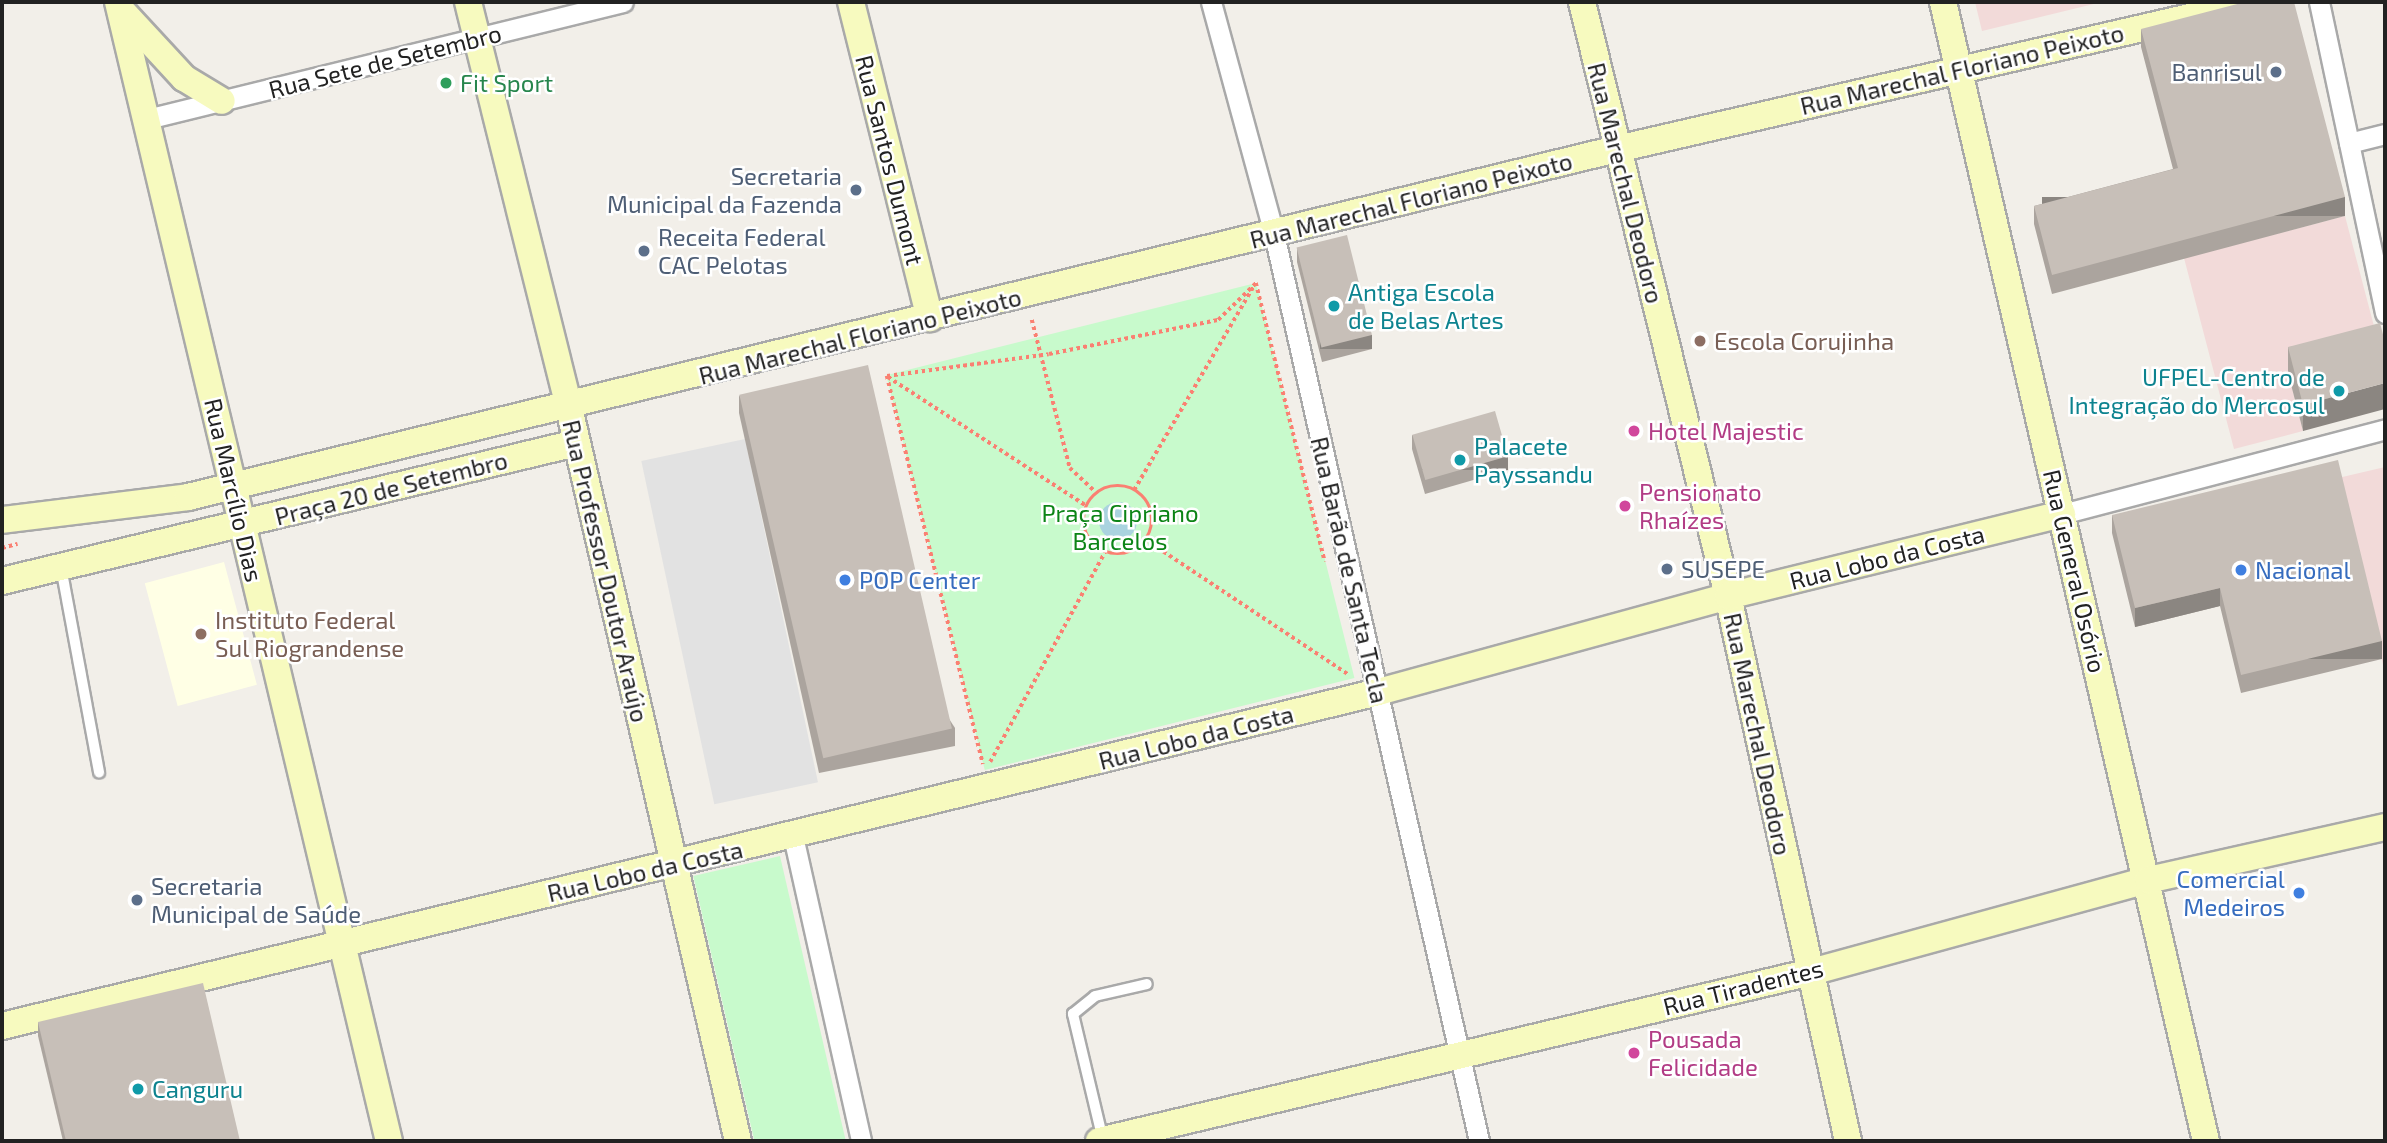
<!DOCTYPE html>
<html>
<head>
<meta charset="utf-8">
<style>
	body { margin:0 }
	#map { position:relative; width:2387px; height:1143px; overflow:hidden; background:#f2efe9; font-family:"Exo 2",sans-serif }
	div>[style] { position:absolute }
	.commercial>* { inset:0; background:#f2dad9 }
	.education>* { inset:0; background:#ffffe5; transform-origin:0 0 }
	.park>* { inset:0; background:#c8facc; transform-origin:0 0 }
	.parking>* { inset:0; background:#e2e2e2; transform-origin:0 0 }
	.water>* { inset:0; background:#aad3df }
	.round { border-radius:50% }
	.path>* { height:3.5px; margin-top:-1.75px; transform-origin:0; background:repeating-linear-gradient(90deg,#fa8072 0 3.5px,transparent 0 7px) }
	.path>.ring { margin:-1.75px; padding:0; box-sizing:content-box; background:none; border:3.5px solid #fa8072; border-radius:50% }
	.roads { filter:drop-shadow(2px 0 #a9a9a9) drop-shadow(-2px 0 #a9a9a9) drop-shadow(0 2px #a9a9a9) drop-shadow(0 -2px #a9a9a9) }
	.lane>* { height:10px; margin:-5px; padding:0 5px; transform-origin:5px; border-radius:5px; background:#fff }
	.street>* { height:19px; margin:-9.5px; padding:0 9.5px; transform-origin:9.5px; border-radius:9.5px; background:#fff }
	.secondary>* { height:26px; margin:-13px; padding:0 13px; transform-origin:13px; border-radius:13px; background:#f7fabf }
	.wall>* { inset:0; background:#aba49e }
	.shaded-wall>* { inset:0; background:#8b8681; transform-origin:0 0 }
	.building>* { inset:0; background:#c7bfb8; transform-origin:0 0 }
	.dots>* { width:19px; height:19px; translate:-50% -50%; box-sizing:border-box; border:4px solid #fff; border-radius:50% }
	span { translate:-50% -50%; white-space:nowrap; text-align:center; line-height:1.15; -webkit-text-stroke:5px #fff; paint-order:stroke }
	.street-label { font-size:24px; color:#222 }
	.service-label { font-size:24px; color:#4e5e75 }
	.right { translate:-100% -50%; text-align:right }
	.left { translate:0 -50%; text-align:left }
	.leisure-label { font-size:24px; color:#27864d }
	.culture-label { font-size:24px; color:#0d838f }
	.education-label { font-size:24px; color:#785e54 }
	.hotel-label { font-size:24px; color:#b23c85 }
	.park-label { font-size:24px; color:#0c8416 }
	.shop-label { font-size:24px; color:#366cbe }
	.frame { position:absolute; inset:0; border:4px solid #222; pointer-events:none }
</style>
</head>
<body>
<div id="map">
	<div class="commercial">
		<div style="clip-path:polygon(1975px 2px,2102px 2px,1982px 31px)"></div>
		<div style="clip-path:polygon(2345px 216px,2380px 349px,2288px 373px,2303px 431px,2234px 449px,2184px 258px)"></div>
		<div style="clip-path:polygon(2385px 467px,2385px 673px,2338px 478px)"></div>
	</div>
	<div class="education">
		<div style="left:224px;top:562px;width:127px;height:82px;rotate:75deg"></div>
	</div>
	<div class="park">
		<div style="left:1256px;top:283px;width:407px;height:381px;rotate:76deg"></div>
		<div style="left:780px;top:856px;width:292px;height:89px;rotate:77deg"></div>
	</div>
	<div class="parking">
		<div style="left:745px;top:439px;width:351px;height:106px;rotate:78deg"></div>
	</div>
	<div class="water">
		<div class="round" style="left:1099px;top:502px;width:38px;height:38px"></div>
	</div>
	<div class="path">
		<div style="left:1256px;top:283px;width:287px;rotate:76.1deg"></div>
		<div style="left:1032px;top:320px;width:153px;rotate:75.6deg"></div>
		<div style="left:1070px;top:468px;width:37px;rotate:43deg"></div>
		<div style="left:887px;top:376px;width:400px;rotate:76.1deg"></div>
		<div style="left:887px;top:376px;width:163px;rotate:-7.7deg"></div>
		<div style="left:1049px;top:354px;width:172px;rotate:-11.4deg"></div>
		<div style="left:1218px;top:320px;width:53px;rotate:-44.2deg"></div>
		<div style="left:888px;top:377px;width:237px;rotate:33deg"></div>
		<div class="ring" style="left:1084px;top:486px;width:64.5px;height:64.5px"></div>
		<div style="left:1134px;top:490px;width:235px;rotate:-59.6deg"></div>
		<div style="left:1146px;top:540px;width:242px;rotate:33.6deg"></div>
		<div style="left:2px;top:548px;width:16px;rotate:-15deg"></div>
		<div style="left:990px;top:762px;width:239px;rotate:-61.3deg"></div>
	</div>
	<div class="roads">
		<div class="lane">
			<div style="left:61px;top:567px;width:209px;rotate:79.5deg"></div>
			<div style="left:1103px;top:1140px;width:130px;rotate:-103.4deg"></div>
			<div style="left:1073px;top:1014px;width:28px;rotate:-39deg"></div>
			<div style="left:1095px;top:996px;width:53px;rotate:-13deg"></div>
		</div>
		<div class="street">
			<div style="left:1211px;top:2px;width:240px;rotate:74.8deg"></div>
			<div style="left:1274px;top:234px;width:930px;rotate:77.26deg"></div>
			<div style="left:2319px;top:2px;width:318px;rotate:78deg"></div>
			<div style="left:147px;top:119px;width:490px;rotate:-13.8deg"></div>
			<div style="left:2349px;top:143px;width:37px;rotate:-14deg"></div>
			<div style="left:2062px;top:514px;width:334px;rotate:-14.7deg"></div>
			<div style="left:793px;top:836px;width:312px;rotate:77.4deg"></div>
		</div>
		<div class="secondary">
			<div style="left:118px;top:2px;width:1171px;rotate:76.62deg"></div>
			<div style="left:468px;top:2px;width:418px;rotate:76deg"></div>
			<div style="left:569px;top:408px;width:752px;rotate:77.02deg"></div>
			<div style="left:851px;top:2px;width:326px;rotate:76deg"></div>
			<div style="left:1582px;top:2px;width:612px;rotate:76.19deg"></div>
			<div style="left:1728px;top:596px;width:558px;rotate:77.58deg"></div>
			<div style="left:1943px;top:2px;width:1169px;rotate:77deg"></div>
			<div style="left:123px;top:12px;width:90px;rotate:47.3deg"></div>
			<div style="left:184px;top:78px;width:44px;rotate:31.2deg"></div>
			<div style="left:2px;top:520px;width:187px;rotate:-7deg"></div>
			<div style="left:188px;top:497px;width:1471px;rotate:-13.69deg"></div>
			<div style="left:1617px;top:149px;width:655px;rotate:-12.97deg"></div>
			<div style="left:2px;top:581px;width:590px;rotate:-13.52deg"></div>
			<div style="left:2px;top:1026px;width:1416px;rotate:-13.64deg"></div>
			<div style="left:1378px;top:692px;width:363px;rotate:-15.3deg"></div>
			<div style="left:1728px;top:596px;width:344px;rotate:-13.8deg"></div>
			<div style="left:1099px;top:1141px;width:732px;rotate:-13.35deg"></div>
			<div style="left:1811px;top:972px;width:349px;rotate:-15.3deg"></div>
			<div style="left:2148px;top:880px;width:243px;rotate:-12.6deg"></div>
		</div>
	</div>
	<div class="wall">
		<div style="clip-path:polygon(2141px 29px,2345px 216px,2052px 294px,2034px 224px,2034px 206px,2173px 169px,2141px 47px)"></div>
		<div style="clip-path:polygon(1297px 248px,1372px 349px,1322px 362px,1297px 262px)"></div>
		<div style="clip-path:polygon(2385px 342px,2303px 431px,2288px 373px,2288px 347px)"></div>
		<div style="clip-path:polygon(739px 395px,955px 728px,955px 746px,819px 773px,739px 413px)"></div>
		<div style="clip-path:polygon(1412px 435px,1508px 470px,1425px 494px,1412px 449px)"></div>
		<div style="clip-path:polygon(2112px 515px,2382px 659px,2241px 693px,2220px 606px,2135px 627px,2112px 533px)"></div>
		<div style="clip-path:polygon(38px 1022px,240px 1141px,63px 1141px,38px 1036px)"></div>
	</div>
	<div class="shaded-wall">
		<div style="left:2345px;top:197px;width:19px;height:303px;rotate:90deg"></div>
		<div style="left:1372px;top:335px;width:14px;height:52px;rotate:90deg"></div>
		<div style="clip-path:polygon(2385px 383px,2385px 409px,2303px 431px,2303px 405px)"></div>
		<div style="left:1508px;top:456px;width:14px;height:86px;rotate:90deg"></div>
		<div style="clip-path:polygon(2220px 588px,2220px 606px,2135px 627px,2135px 608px)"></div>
		<div style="left:2382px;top:641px;width:18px;height:145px;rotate:90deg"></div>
	</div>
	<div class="building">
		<div style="clip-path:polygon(2245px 2px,2294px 2px,2345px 197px,2052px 275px,2034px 206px,2178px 168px,2141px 29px)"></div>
		<div style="left:1347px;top:235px;width:103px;height:52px;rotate:76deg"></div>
		<div style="clip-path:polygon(2380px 323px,2385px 342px,2385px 383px,2303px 405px,2288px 347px)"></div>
		<div style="left:868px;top:365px;width:373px;height:132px;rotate:77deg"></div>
		<div style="left:1495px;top:411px;width:47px;height:86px;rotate:74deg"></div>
		<div style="clip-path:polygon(2338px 460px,2382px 641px,2241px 675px,2220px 588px,2135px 608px,2112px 515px)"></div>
		<div style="clip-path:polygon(203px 983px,240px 1141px,66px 1141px,38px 1022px)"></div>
	</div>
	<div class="dots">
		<div style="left:2276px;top:72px;background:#5c6f8a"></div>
		<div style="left:446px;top:83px;background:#2e9e5b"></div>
		<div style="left:856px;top:190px;background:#5c6f8a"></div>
		<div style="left:644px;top:251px;background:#5c6f8a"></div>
		<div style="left:1334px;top:306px;background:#0f9aa8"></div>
		<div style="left:1700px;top:341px;background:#8d6e63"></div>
		<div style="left:2339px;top:391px;background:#0f9aa8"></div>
		<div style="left:1634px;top:431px;background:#d1479c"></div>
		<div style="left:1460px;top:460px;background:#0f9aa8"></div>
		<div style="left:1625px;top:506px;background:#d1479c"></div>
		<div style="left:1667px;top:569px;background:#5c6f8a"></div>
		<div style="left:2241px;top:570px;background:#3f7fe0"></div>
		<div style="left:845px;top:580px;background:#3f7fe0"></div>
		<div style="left:201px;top:634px;background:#8d6e63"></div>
		<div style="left:2299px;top:893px;background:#3f7fe0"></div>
		<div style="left:137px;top:900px;background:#5c6f8a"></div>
		<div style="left:1634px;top:1053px;background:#d1479c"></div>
		<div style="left:138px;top:1089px;background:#0f9aa8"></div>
	</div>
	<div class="street-label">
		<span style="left:385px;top:61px;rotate:-14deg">Rua Sete de Setembro</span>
		<span style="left:1962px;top:69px;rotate:-13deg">Rua Marechal Floriano Peixoto</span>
		<span style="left:890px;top:160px;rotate:76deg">Rua Santos Dumont</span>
		<span style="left:1626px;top:183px;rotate:76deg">Rua Marechal Deodoro</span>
		<span style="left:1411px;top:200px;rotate:-14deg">Rua Marechal Floriano Peixoto</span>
		<span style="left:860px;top:336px;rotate:-14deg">Rua Marechal Floriano Peixoto</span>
		<span style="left:391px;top:488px;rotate:-14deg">Praça 20 de Setembro</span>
		<span style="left:234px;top:490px;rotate:77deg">Rua Marcílio Dias</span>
		<span style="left:1887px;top:557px;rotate:-14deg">Rua Lobo da Costa</span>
		<span style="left:1350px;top:570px;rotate:77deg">Rua Barão de Santa Tecla</span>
		<span style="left:606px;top:571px;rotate:77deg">Rua Professor Doutor Araújo</span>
		<span style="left:2075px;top:571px;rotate:77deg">Rua General Osório</span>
		<span style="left:1758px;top:734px;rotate:78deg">Rua Marechal Deodoro</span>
		<span style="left:1196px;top:737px;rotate:-14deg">Rua Lobo da Costa</span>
		<span style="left:645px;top:871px;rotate:-13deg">Rua Lobo da Costa</span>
		<span style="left:1743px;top:987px;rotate:-14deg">Rua Tiradentes</span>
	</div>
	<div class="service-label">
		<span class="right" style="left:2262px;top:72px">Banrisul</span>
		<span class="right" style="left:842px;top:190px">Secretaria<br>Municipal da Fazenda</span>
		<span class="left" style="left:658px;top:251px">Receita Federal<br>CAC Pelotas</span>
		<span class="left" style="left:1681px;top:569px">SUSEPE</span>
		<span class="left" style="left:151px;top:900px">Secretaria<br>Municipal de Saúde</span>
	</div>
	<div class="leisure-label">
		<span class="left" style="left:460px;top:83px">Fit Sport</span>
	</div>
	<div class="culture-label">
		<span class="left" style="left:1348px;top:306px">Antiga Escola<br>de Belas Artes</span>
		<span class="right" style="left:2325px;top:391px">UFPEL-Centro de<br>Integração do Mercosul</span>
		<span class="left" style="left:1474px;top:460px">Palacete<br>Payssandu</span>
		<span class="left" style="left:152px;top:1089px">Canguru</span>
	</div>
	<div class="education-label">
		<span class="left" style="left:1714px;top:341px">Escola Corujinha</span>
		<span class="left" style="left:215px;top:634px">Instituto Federal<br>Sul Riograndense</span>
	</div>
	<div class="hotel-label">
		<span class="left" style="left:1648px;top:431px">Hotel Majestic</span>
		<span class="left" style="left:1639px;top:506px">Pensionato<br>Rhaízes</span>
		<span class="left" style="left:1648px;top:1053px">Pousada<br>Felicidade</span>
	</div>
	<div class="park-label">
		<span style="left:1120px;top:527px">Praça Cipriano<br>Barcelos</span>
	</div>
	<div class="shop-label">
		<span class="left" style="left:2255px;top:570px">Nacional</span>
		<span class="left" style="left:859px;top:580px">POP Center</span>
		<span class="right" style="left:2285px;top:893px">Comercial<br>Medeiros</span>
	</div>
	<div class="frame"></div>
</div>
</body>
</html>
